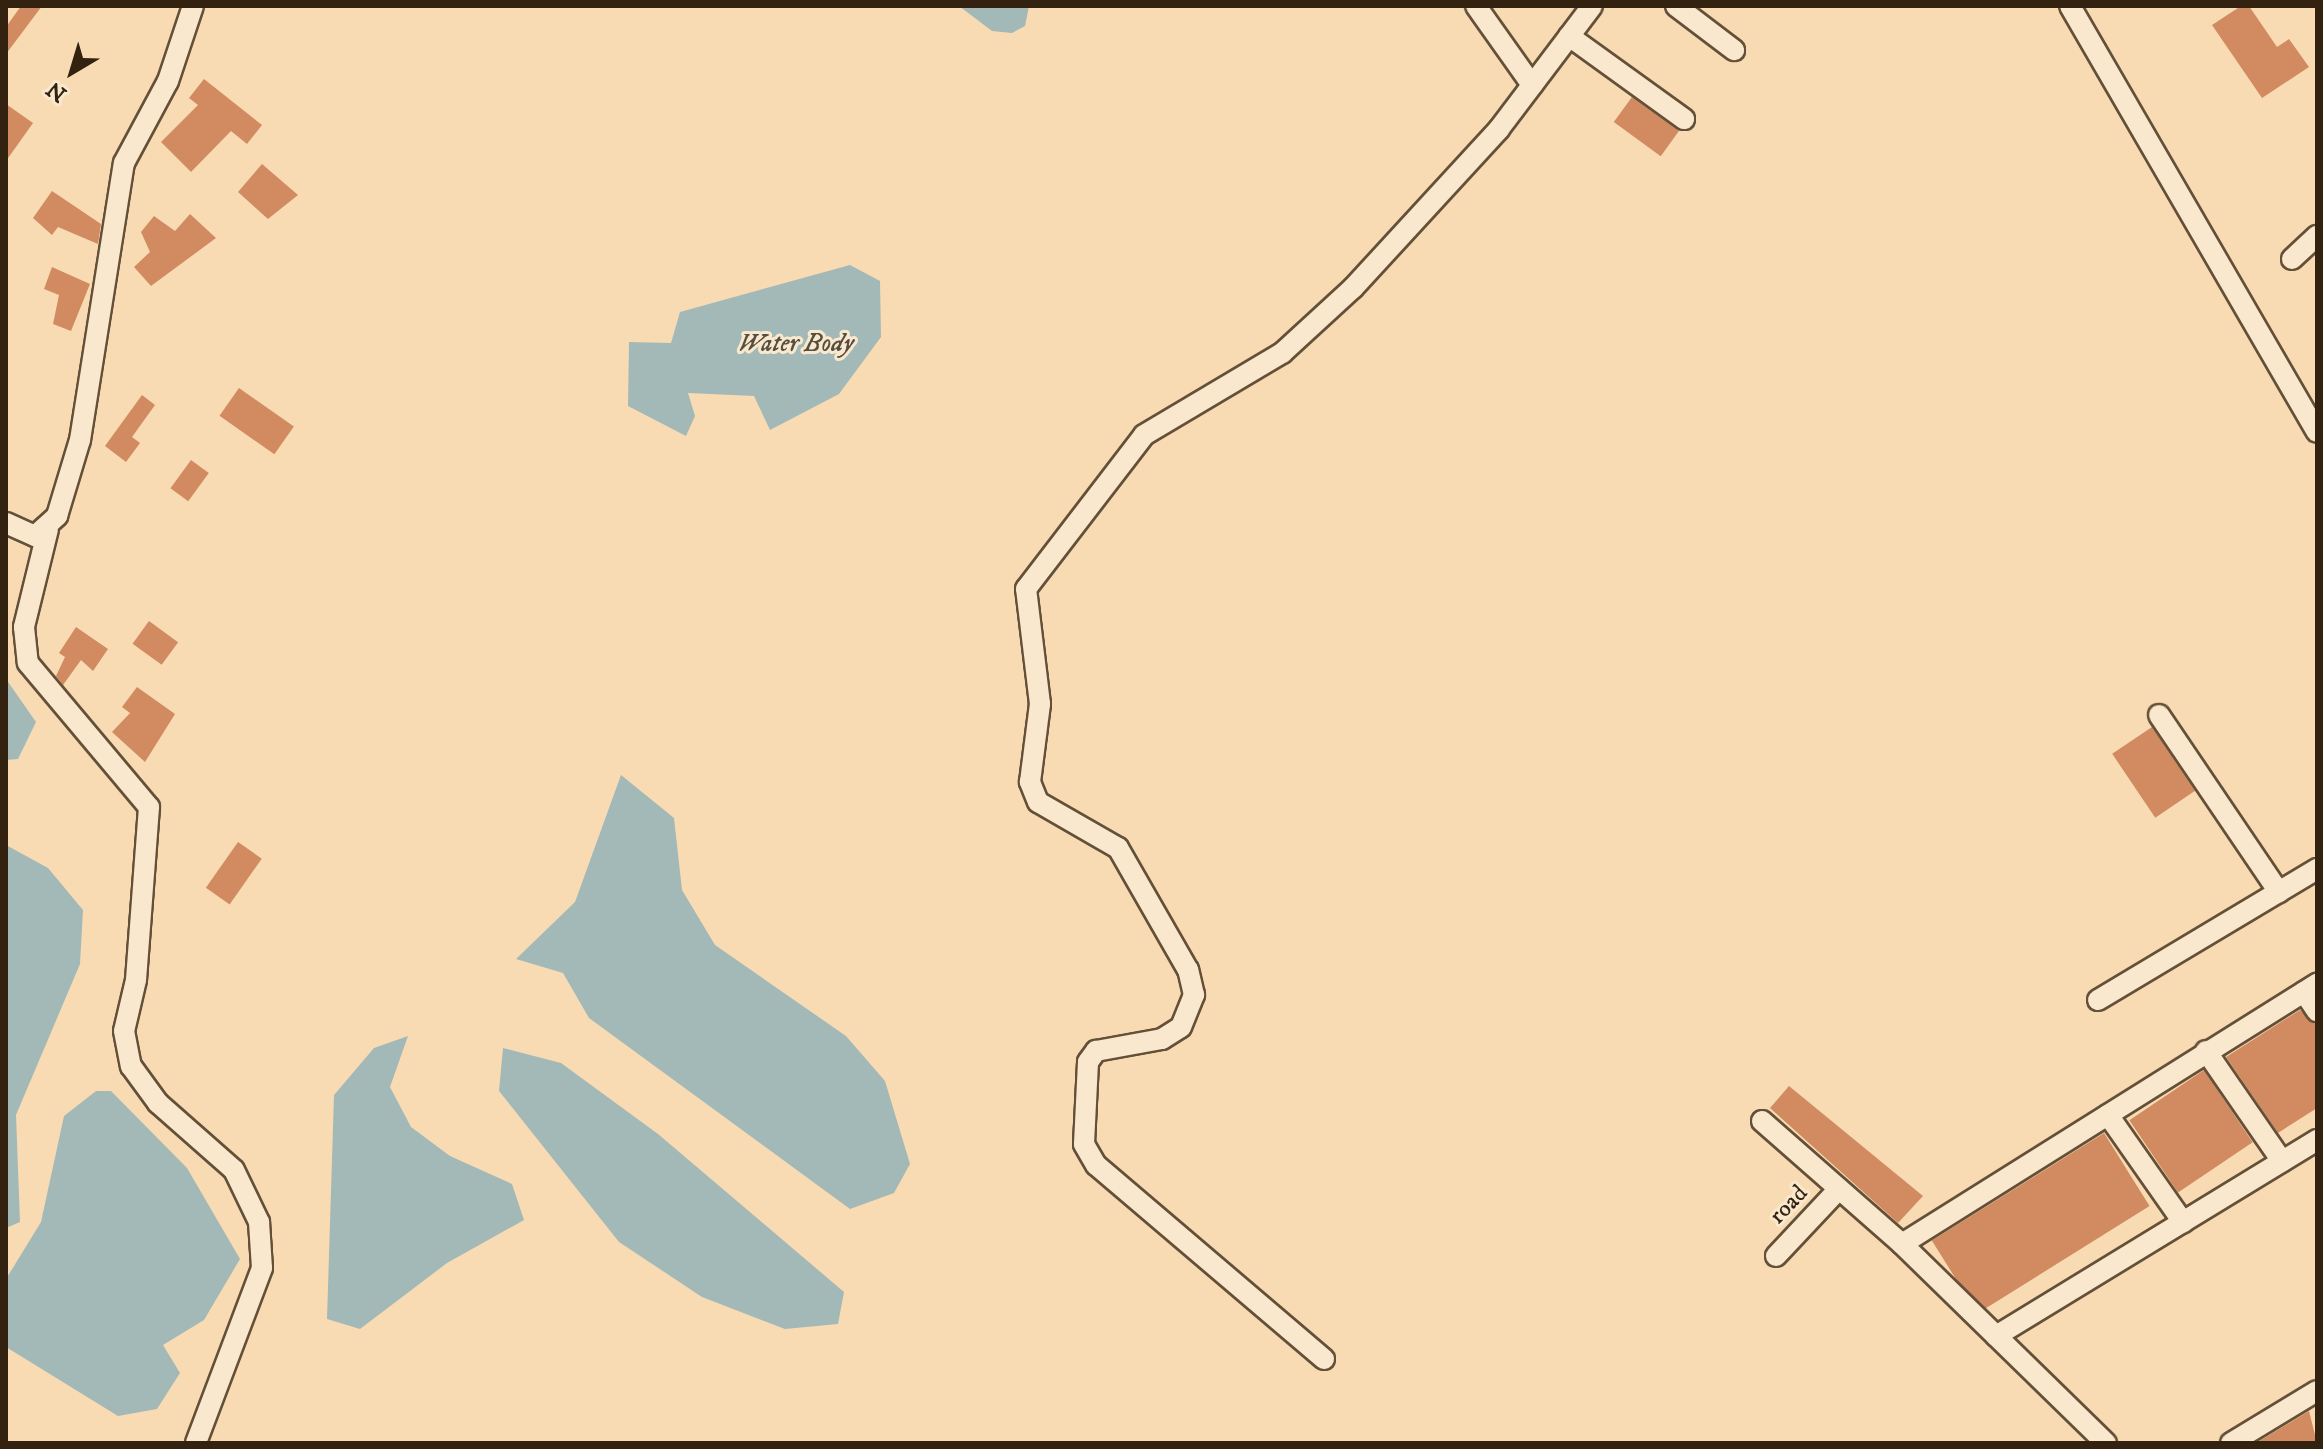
<!DOCTYPE html>
<html>
<head>
<meta charset="utf-8">
<style>
	body { margin:0 }
	#map { position:relative; width:2323px; height:1449px; overflow:hidden; background:#f8dbb3; font-family:"IM FELL DW Pica",serif }
	div>[style] { position:absolute }
	.water>* { inset:0; background:#a2b9b7 }
	.building>* { inset:0; background:#d28a61; transform-origin:0 0 }
	.roads { filter:drop-shadow(2px 0 #645038) drop-shadow(-2px 0 #645038) drop-shadow(0 2px #645038) drop-shadow(0 -2px #645038) }
	.minor>* { height:20px; margin:-10px; padding:0 10px; transform-origin:10px; border-radius:10px; background:#fae8ce }
	span { translate:-50% -50%; white-space:nowrap; text-align:center; line-height:1.15; -webkit-text-stroke:6px #fae8ce; paint-order:stroke }
	.street-label { font-size:24px; color:#32220f }
	.water-label { font-size:26px; color:#544f41; font-style:italic }
	.frame { position:absolute; inset:0; border:8px solid #32220f; pointer-events:none }
	.north { position:absolute; left:32px; top:32px; width:80px; height:80px; -webkit-text-stroke:6px #fae8ce; paint-order:stroke; rotate:218deg; font-size:22px; font-weight:700; line-height:32px; text-align:center; color:#32220f }
	.north::after { content:''; display:block; margin:auto; width:28px; height:36px; background:#32220f; clip-path:polygon(50% 0,100% 100%,50% 72%,0 100%) }
</style>
</head>
<body>
<div id="map">
	<div class="water">
		<div style="clip-path:polygon(959px 6px,1029px 6px,1025px 26px,1012px 33px,992px 31px)"></div>
		<div style="clip-path:polygon(850px 265px,880px 281px,881px 337px,839px 394px,770px 430px,754px 396px,688px 393px,695px 416px,686px 436px,628px 406px,629px 342px,671px 343px,680px 312px)"></div>
		<div style="clip-path:polygon(6px 679px,36px 722px,18px 759px,6px 760px)"></div>
		<div style="clip-path:polygon(621px 775px,674px 818px,682px 890px,715px 945px,846px 1036px,885px 1081px,910px 1164px,894px 1193px,850px 1209px,589px 1018px,563px 973px,516px 959px,575px 902px)"></div>
		<div style="clip-path:polygon(6px 845px,48px 868px,83px 910px,80px 964px,16px 1115px,20px 1222px,6px 1228px)"></div>
		<div style="clip-path:polygon(408px 1036px,390px 1087px,411px 1127px,450px 1156px,512px 1184px,524px 1220px,447px 1263px,360px 1329px,327px 1319px,334px 1095px,374px 1048px)"></div>
		<div style="clip-path:polygon(503px 1048px,561px 1063px,658px 1134px,844px 1292px,838px 1324px,785px 1329px,702px 1297px,619px 1242px,499px 1091px)"></div>
		<div style="clip-path:polygon(96px 1091px,111px 1091px,187px 1168px,240px 1259px,204px 1320px,163px 1345px,180px 1373px,157px 1409px,118px 1416px,6px 1347px,6px 1279px,41px 1222px,64px 1116px)"></div>
	</div>
	<div class="building">
		<div style="clip-path:polygon(21px 6px,42px 6px,6px 54px,6px 27px)"></div>
		<div style="clip-path:polygon(2241px 6px,2249px 6px,2277px 47px,2289px 39px,2309px 67px,2262px 98px,2212px 25px)"></div>
		<div style="clip-path:polygon(204px 79px,262px 125px,247px 144px,231px 131px,191px 172px,161px 142px,198px 105px,189px 98px)"></div>
		<div style="left:1632px;top:97px;width:58px;height:31px;rotate:36deg"></div>
		<div style="clip-path:polygon(6px 104px,33px 123px,6px 161px)"></div>
		<div style="clip-path:polygon(262px 164px,298px 195px,268px 219px,238px 192px)"></div>
		<div style="clip-path:polygon(52px 191px,101px 224px,98px 244px,58px 227px,52px 235px,33px 218px)"></div>
		<div style="clip-path:polygon(190px 214px,216px 238px,151px 286px,134px 267px,150px 252px,141px 232px,154px 216px,175px 231px)"></div>
		<div style="clip-path:polygon(52px 267px,90px 284px,71px 331px,53px 324px,59px 295px,44px 289px)"></div>
		<div style="left:239px;top:388px;width:67px;height:34px;rotate:35deg"></div>
		<div style="clip-path:polygon(142px 395px,155px 405px,132px 437px,140px 443px,126px 462px,105px 446px)"></div>
		<div style="left:191px;top:460px;width:22px;height:35px;rotate:36deg"></div>
		<div style="left:149px;top:621px;width:36px;height:28px;rotate:36deg"></div>
		<div style="clip-path:polygon(76px 627px,108px 649px,93px 671px,81px 660px,63px 685px,56px 676px,65px 657px,59px 653px)"></div>
		<div style="clip-path:polygon(137px 687px,175px 714px,145px 762px,112px 732px,130px 713px,122px 707px)"></div>
		<div style="left:2152px;top:727px;width:77px;height:48px;rotate:56deg"></div>
		<div style="left:238px;top:842px;width:29px;height:56px;rotate:35deg"></div>
		<div style="clip-path:polygon(2300px 1010px,2317px 1024px,2317px 1108px,2278px 1133px,2226px 1057px)"></div>
		<div style="left:2204px;top:1070px;width:87px;height:90px;rotate:56deg"></div>
		<div style="clip-path:polygon(1789px 1086px,1923px 1196px,1898px 1223px,1770px 1108px)"></div>
		<div style="left:2104px;top:1133px;width:86px;height:203px;rotate:58deg"></div>
		<div style="clip-path:polygon(2309px 1411px,2317px 1443px,2256px 1443px)"></div>
	</div>
	<div class="roads">
		<div class="minor">
			<div style="left:1476px;top:6px;width:97px;rotate:54.7deg"></div>
			<div style="left:1676px;top:6px;width:73px;rotate:37.2deg"></div>
			<div style="left:2070px;top:6px;width:492px;rotate:59.9deg"></div>
			<div style="left:1569px;top:36px;width:142px;rotate:35.8deg"></div>
			<div style="left:2292px;top:259px;width:34px;rotate:-43deg"></div>
			<div style="left:6px;top:523px;width:32px;rotate:24deg"></div>
			<div style="left:35px;top:536px;width:30px;rotate:-42deg"></div>
			<div style="left:57px;top:516px;width:79px;rotate:-73.2deg"></div>
			<div style="left:80px;top:440px;width:280px;rotate:-81deg"></div>
			<div style="left:124px;top:163px;width:93px;rotate:-61.8deg"></div>
			<div style="left:168px;top:81px;width:79px;rotate:-71.6deg"></div>
			<div style="left:48px;top:529px;width:101px;rotate:103.8deg"></div>
			<div style="left:24px;top:627px;width:36px;rotate:84deg"></div>
			<div style="left:28px;top:663px;width:188px;rotate:50deg"></div>
			<div style="left:149px;top:807px;width:173px;rotate:94.3deg"></div>
			<div style="left:136px;top:980px;width:52px;rotate:103.2deg"></div>
			<div style="left:124px;top:1031px;width:36px;rotate:79deg"></div>
			<div style="left:131px;top:1066px;width:46px;rotate:53.9deg"></div>
			<div style="left:158px;top:1103px;width:101px;rotate:41.4deg"></div>
			<div style="left:234px;top:1170px;width:58px;rotate:64.3deg"></div>
			<div style="left:259px;top:1222px;width:46px;rotate:86.3deg"></div>
			<div style="left:262px;top:1268px;width:187px;rotate:110.7deg"></div>
			<div style="left:2159px;top:715px;width:214px;rotate:55.9deg"></div>
			<div style="left:2304px;top:992px;width:23px;rotate:56deg"></div>
			<div style="left:2098px;top:1000px;width:255px;rotate:-30.9deg"></div>
			<div style="left:2206px;top:1051px;width:134px;rotate:55.4deg"></div>
			<div style="left:2108px;top:1115px;width:131px;rotate:55deg"></div>
			<div style="left:1762px;top:1121px;width:186px;rotate:41.3deg"></div>
			<div style="left:1902px;top:1244px;width:285px;rotate:44.3deg"></div>
			<div style="left:1902px;top:1244px;width:490px;rotate:-32.1deg"></div>
			<div style="left:1776px;top:1256px;width:92px;rotate:-46.8deg"></div>
			<div style="left:1996px;top:1336px;width:376px;rotate:-31.4deg"></div>
			<div style="left:1324px;top:1359px;width:299px;rotate:-139.6deg"></div>
			<div style="left:1096px;top:1165px;width:24px;rotate:-120deg"></div>
			<div style="left:1084px;top:1144px;width:82px;rotate:-87.2deg"></div>
			<div style="left:1088px;top:1062px;width:14px;rotate:-54deg"></div>
			<div style="left:1096px;top:1051px;width:67px;rotate:-10.3deg"></div>
			<div style="left:1162px;top:1039px;width:22px;rotate:-32deg"></div>
			<div style="left:1181px;top:1027px;width:35px;rotate:-68deg"></div>
			<div style="left:1194px;top:995px;width:26px;rotate:-103deg"></div>
			<div style="left:1188px;top:970px;width:141px;rotate:-119.8deg"></div>
			<div style="left:1118px;top:848px;width:92px;rotate:-150.1deg"></div>
			<div style="left:1038px;top:802px;width:22px;rotate:-112deg"></div>
			<div style="left:1030px;top:782px;width:79px;rotate:-82.7deg"></div>
			<div style="left:1040px;top:704px;width:116px;rotate:-96.9deg"></div>
			<div style="left:1026px;top:589px;width:194px;rotate:-52.5deg"></div>
			<div style="left:1144px;top:435px;width:161px;rotate:-30.7deg"></div>
			<div style="left:1282px;top:353px;width:96px;rotate:-42.5deg"></div>
			<div style="left:1353px;top:288px;width:216px;rotate:-47.4deg"></div>
			<div style="left:1499px;top:129px;width:154px;rotate:-52.9deg"></div>
			<div style="left:2231px;top:1443px;width:100px;rotate:-31.2deg"></div>
		</div>
	</div>
	<div class="street-label">
		<span style="left:1789px;top:1205px;rotate:-46deg">road</span>
	</div>
	<div class="water-label">
		<span style="left:796px;top:344px">Water Body</span>
	</div>
	<div class="frame"></div>
	<div class="north">N</div>
</div>
</body>
</html>
